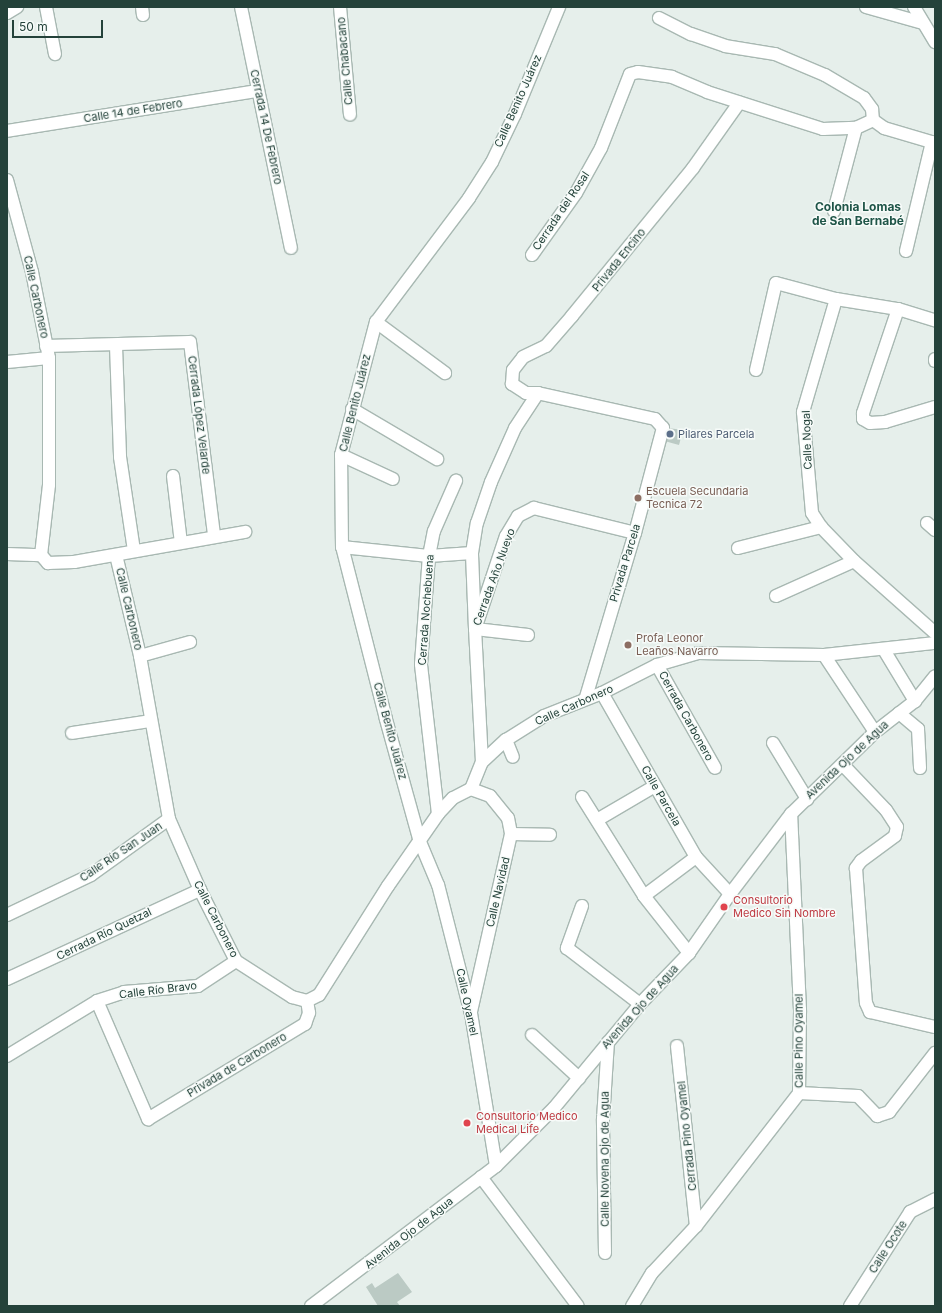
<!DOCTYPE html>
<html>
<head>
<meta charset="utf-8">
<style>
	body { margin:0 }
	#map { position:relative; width:942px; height:1313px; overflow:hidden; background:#e6efeb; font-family:Inter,sans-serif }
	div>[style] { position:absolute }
	.building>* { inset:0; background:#bbcac4 }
	.roads { filter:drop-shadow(1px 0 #a8b8b2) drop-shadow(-1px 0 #a8b8b2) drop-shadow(0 1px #a8b8b2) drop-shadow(0 -1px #a8b8b2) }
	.street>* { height:12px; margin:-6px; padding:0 6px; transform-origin:6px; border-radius:6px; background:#fff }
	.secondary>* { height:12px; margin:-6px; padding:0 6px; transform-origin:6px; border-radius:6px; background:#fff }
	.dots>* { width:11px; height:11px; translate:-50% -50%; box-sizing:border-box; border:2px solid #f7fbf9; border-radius:50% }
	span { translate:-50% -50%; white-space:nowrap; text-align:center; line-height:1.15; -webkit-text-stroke:3px #f7fbf9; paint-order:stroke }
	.street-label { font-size:11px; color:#24423a }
	.service-label { font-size:11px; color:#4e5e75 }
	.left { translate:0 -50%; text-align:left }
	.education-label { font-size:11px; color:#785e54 }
	.health-label { font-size:11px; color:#be3a42 }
	.neighbourhood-label { font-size:12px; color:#1f5548; font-weight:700 }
	.frame { position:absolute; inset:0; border:8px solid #24423a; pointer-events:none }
	.scale { position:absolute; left:12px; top:20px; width:91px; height:18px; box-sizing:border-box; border:2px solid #24423a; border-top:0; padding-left:5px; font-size:12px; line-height:14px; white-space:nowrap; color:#24423a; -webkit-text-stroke:3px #f7fbf9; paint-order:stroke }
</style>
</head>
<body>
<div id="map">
	<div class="building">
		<div style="clip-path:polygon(660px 427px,683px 430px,679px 445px,657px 439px)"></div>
		<div style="clip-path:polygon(398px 1273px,412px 1292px,397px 1302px,400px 1306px,378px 1306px,366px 1287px,372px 1283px,375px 1288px)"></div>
	</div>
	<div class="roads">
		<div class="street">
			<div style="left:46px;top:7px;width:48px;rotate:79.2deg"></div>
			<div style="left:142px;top:7px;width:8px;rotate:83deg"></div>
			<div style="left:241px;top:7px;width:246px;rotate:78.3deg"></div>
			<div style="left:340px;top:7px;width:108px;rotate:84.7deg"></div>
			<div style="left:866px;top:7px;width:59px;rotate:15.7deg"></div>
			<div style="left:914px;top:7px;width:41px;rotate:59deg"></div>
			<div style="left:7px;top:13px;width:12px;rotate:-31deg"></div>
			<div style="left:659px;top:18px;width:36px;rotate:27deg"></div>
			<div style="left:691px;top:34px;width:36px;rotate:19deg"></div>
			<div style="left:725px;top:46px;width:51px;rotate:9.1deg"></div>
			<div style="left:775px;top:54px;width:54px;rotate:22.8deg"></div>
			<div style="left:825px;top:75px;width:45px;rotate:30.5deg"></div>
			<div style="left:864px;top:98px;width:14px;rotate:54deg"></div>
			<div style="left:872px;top:109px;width:11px;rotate:85deg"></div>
			<div style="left:7px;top:131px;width:254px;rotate:-9.1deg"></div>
			<div style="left:7px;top:180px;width:95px;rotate:74.8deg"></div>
			<div style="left:32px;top:272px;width:88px;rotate:78.8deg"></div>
			<div style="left:49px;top:358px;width:127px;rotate:90deg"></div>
			<div style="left:49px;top:485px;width:70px;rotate:96.5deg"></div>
			<div style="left:41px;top:555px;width:11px;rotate:49deg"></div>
			<div style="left:48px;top:563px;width:26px;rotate:-2deg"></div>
			<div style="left:74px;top:562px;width:174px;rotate:-10deg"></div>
			<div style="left:834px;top:211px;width:86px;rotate:-75.2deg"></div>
			<div style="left:906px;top:251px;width:112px;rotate:-76.6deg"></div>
			<div style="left:532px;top:255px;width:76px;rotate:-54.6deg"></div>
			<div style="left:576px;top:193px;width:51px;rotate:-60.9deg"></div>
			<div style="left:601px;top:148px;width:79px;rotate:-68.6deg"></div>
			<div style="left:630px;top:74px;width:8px;rotate:-14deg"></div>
			<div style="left:638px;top:72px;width:34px;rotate:8deg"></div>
			<div style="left:672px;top:77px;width:38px;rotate:23deg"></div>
			<div style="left:707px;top:92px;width:122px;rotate:17.7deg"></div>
			<div style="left:823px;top:129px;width:33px;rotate:-2deg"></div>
			<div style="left:856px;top:128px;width:19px;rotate:-25deg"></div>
			<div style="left:873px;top:120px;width:14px;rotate:36deg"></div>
			<div style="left:884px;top:128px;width:53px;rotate:16.4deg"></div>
			<div style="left:836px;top:299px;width:118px;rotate:106.3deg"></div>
			<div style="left:803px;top:412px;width:101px;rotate:84.9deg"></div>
			<div style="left:812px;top:513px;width:17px;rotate:57deg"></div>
			<div style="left:821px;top:527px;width:47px;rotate:45.9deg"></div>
			<div style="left:854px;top:561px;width:108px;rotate:41.6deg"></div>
			<div style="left:898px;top:309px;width:110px;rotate:108.6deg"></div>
			<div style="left:863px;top:413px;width:6px;rotate:90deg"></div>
			<div style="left:863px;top:419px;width:8px;rotate:30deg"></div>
			<div style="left:870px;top:423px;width:15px;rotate:-4deg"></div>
			<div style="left:885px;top:422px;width:52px;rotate:-16.7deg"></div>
			<div style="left:376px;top:322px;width:86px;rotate:36.5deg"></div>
			<div style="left:46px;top:346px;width:144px;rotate:-1.6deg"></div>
			<div style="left:190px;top:342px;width:195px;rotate:82.9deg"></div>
			<div style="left:116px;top:346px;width:111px;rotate:87.9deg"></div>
			<div style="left:120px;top:457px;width:95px;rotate:81.5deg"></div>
			<div style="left:935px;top:361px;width:2px;rotate:-90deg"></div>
			<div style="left:7px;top:362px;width:42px;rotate:-5.4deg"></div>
			<div style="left:756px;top:370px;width:89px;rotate:-77.1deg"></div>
			<div style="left:776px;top:283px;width:62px;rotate:14.9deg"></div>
			<div style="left:836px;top:299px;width:63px;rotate:9.2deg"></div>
			<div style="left:898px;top:309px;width:39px;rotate:17deg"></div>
			<div style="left:352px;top:409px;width:99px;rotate:30.5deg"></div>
			<div style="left:341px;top:455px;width:57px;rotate:24.8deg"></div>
			<div style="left:173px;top:476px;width:67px;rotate:83.2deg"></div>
			<div style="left:927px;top:523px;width:11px;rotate:41deg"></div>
			<div style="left:342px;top:547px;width:87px;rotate:5.9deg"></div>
			<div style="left:429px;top:556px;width:43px;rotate:-4deg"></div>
			<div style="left:738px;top:548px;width:86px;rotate:-14.2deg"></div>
			<div style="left:7px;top:554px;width:34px;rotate:2deg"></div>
			<div style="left:116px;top:555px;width:104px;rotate:76.6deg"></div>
			<div style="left:140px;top:656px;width:166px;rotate:79.9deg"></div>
			<div style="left:169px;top:819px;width:77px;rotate:66.4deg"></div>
			<div style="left:200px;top:890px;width:80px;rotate:63.1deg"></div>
			<div style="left:236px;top:961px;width:67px;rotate:32.7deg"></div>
			<div style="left:292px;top:997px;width:16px;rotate:15deg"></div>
			<div style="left:307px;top:1001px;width:13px;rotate:-27deg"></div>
			<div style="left:319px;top:995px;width:129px;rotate:-57.7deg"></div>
			<div style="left:388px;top:886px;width:88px;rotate:-55.2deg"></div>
			<div style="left:438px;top:814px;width:22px;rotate:-47deg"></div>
			<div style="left:453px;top:798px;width:20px;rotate:-27deg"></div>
			<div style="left:471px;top:789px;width:29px;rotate:-68deg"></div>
			<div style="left:482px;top:762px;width:33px;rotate:-43deg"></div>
			<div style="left:506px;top:740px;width:45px;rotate:-32.3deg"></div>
			<div style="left:544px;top:716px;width:62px;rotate:-21.6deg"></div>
			<div style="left:602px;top:693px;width:62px;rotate:-27deg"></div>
			<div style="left:657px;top:665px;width:43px;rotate:-16.3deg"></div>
			<div style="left:698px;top:653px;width:126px;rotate:0.9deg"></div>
			<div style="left:824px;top:655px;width:112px;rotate:-6.2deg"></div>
			<div style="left:776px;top:596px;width:85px;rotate:-24.2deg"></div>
			<div style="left:528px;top:635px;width:53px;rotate:-173.5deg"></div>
			<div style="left:475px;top:629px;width:76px;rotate:-92.3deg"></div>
			<div style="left:472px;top:553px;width:30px;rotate:-81deg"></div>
			<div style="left:477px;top:523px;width:43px;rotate:-71.1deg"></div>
			<div style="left:491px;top:482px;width:59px;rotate:-66deg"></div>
			<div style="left:515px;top:428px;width:42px;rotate:-56.7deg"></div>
			<div style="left:884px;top:650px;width:60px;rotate:58.7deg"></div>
			<div style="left:824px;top:655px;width:92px;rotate:56.5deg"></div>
			<div style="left:140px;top:656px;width:52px;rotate:-15.6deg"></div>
			<div style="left:657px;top:665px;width:118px;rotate:60.6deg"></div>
			<div style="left:602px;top:693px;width:189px;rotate:60.2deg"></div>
			<div style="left:696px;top:857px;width:50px;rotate:47.4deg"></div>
			<div style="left:586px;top:697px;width:171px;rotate:-73.4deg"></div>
			<div style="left:635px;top:533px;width:109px;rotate:-75.1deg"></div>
			<div style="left:663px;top:428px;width:12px;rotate:-132deg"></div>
			<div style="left:655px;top:419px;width:120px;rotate:-167.5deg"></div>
			<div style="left:538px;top:393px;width:12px;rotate:180deg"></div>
			<div style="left:526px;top:393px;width:17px;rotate:-147deg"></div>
			<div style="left:512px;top:384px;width:14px;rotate:-86deg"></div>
			<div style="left:513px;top:370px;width:16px;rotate:-52deg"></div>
			<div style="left:523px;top:357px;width:25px;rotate:-26deg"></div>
			<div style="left:546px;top:346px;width:40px;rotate:-49deg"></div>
			<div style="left:572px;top:316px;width:191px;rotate:-50.7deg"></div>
			<div style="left:693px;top:168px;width:80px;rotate:-54.7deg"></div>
			<div style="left:899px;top:713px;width:25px;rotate:40deg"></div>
			<div style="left:918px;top:729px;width:39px;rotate:87deg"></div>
			<div style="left:72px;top:733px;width:79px;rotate:-8.7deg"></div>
			<div style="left:506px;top:740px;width:18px;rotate:68deg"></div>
			<div style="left:773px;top:743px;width:66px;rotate:58.7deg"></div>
			<div style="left:482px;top:762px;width:133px;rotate:-93deg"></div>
			<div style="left:475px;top:629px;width:98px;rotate:-71.6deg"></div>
			<div style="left:506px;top:536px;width:23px;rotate:-59deg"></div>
			<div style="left:518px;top:516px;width:18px;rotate:-27deg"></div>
			<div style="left:534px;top:508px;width:104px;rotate:13.9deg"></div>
			<div style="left:843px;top:765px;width:62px;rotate:46.3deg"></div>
			<div style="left:886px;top:810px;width:20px;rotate:57deg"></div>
			<div style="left:897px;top:827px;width:9px;rotate:103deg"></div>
			<div style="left:895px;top:836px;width:42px;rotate:143.7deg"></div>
			<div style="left:861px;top:861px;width:9px;rotate:126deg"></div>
			<div style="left:856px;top:868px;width:135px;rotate:85.8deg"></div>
			<div style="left:866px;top:1003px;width:10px;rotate:66deg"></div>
			<div style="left:870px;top:1012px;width:67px;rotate:13deg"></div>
			<div style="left:471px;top:789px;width:20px;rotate:20deg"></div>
			<div style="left:490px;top:796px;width:28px;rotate:51deg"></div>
			<div style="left:508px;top:818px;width:16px;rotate:79deg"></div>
			<div style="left:511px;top:834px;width:181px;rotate:102.7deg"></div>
			<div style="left:582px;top:797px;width:117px;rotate:57.9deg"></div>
			<div style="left:644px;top:896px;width:73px;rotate:51.7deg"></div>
			<div style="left:438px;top:814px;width:151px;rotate:-96.5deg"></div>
			<div style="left:421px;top:664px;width:108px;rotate:-85.8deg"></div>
			<div style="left:429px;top:556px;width:25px;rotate:-79deg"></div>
			<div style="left:434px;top:531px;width:55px;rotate:-66.3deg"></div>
			<div style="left:597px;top:820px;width:67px;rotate:-30.4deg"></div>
			<div style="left:511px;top:834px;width:39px;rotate:1deg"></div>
			<div style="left:644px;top:896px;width:65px;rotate:-36.9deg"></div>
			<div style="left:582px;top:906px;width:45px;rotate:109.7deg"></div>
			<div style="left:567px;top:948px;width:92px;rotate:37.5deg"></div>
			<div style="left:7px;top:915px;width:93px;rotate:-25.5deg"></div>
			<div style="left:91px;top:875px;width:96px;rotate:-35.7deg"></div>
			<div style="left:7px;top:979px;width:213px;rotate:-24.8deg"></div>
			<div style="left:97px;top:1001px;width:129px;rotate:66.6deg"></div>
			<div style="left:148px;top:1119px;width:184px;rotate:-31.2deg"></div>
			<div style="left:305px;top:1024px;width:12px;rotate:-70deg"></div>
			<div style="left:309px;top:1013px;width:12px;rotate:-99deg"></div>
			<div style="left:532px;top:1035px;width:64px;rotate:42.5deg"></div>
			<div style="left:677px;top:1046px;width:181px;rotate:84deg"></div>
			<div style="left:7px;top:1056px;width:105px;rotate:-31.4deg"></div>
			<div style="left:97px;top:1001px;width:28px;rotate:-18deg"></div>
			<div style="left:124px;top:992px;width:74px;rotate:-4.6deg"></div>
			<div style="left:198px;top:986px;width:45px;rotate:-33.3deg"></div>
			<div style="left:799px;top:1093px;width:59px;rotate:2.9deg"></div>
			<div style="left:858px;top:1096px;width:28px;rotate:46deg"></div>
			<div style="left:877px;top:1116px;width:13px;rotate:-18deg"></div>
			<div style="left:889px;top:1112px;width:75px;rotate:-52.1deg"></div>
			<div style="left:496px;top:1166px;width:154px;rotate:-99.3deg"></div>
			<div style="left:471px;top:1014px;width:133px;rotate:-104.3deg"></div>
			<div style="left:438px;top:885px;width:47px;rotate:-112.7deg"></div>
			<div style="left:420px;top:842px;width:128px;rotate:-105.5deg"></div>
			<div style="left:386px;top:719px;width:178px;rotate:-104.3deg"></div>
			<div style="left:342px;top:547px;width:92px;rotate:-90.6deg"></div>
			<div style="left:341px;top:455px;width:138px;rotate:-75.3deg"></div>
			<div style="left:376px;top:322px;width:155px;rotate:-53.1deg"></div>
			<div style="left:469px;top:198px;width:43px;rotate:-57.4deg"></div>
			<div style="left:492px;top:162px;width:53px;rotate:-64.4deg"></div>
			<div style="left:515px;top:114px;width:116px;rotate:-67.6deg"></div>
			<div style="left:481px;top:1177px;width:161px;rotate:53.1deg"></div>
			<div style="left:605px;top:1253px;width:134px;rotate:-90.9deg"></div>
			<div style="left:603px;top:1119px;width:77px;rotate:-86.3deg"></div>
			<div style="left:632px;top:1306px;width:39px;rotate:-59deg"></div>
			<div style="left:652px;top:1273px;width:64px;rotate:-46.9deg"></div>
			<div style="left:696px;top:1226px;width:168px;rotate:-52.2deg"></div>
			<div style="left:799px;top:1093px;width:83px;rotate:-89.3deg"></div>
			<div style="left:800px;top:1010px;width:196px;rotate:-92.6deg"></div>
			<div style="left:850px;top:1306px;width:112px;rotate:-57.4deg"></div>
			<div style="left:910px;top:1212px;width:28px;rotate:-27deg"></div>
		</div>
		<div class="secondary">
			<div style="left:311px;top:1306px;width:232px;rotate:-37.1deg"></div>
			<div style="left:496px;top:1166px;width:82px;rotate:-45deg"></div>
			<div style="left:554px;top:1108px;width:135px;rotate:-50.4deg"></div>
			<div style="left:640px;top:1004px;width:71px;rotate:-46.1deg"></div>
			<div style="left:689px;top:953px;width:72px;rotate:-55.2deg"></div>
			<div style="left:730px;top:894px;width:101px;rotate:-52.7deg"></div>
			<div style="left:791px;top:814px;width:117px;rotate:-44.3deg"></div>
			<div style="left:875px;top:732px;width:51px;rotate:-37.8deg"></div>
			<div style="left:915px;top:701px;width:32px;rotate:-51deg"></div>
		</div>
	</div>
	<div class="dots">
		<div style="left:670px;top:434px;background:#5c6f8a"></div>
		<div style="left:638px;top:498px;background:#8d6e63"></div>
		<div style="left:628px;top:645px;background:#8d6e63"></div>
		<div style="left:724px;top:907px;background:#e0444e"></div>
		<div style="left:467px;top:1123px;background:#e0444e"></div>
	</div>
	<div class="street-label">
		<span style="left:345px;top:61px;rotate:-95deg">Calle Chabacano</span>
		<span style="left:518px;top:101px;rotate:-66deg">Calle Benito Juárez</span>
		<span style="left:133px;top:111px;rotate:-9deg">Calle 14 de Febrero</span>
		<span style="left:266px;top:127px;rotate:78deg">Cerrada 14 De Febrero</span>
		<span style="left:561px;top:211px;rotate:-56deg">Cerrada del Rosal</span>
		<span style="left:619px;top:260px;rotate:-51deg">Privada Encino</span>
		<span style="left:36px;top:297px;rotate:78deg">Calle Carbonero</span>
		<span style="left:355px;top:403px;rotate:-76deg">Calle Benito Juárez</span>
		<span style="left:199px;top:415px;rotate:83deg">Cerrada López Velarde</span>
		<span style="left:807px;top:440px;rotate:-92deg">Calle Nogal</span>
		<span style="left:625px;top:563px;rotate:-73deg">Privada Parcela</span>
		<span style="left:494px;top:577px;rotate:-70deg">Cerrada Año Nuevo</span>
		<span style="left:129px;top:609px;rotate:77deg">Calle Carbonero</span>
		<span style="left:426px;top:610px;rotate:-86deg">Cerrada Nochebuena</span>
		<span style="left:574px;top:705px;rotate:-24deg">Calle Carbonero</span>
		<span style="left:686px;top:716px;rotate:61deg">Cerrada Carbonero</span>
		<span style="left:390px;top:731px;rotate:75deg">Calle Benito Juárez</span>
		<span style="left:847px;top:760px;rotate:-43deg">Avenida Ojo de Agua</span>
		<span style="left:661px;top:796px;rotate:60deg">Calle Parcela</span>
		<span style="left:121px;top:852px;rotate:-34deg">Calle Río San Juan</span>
		<span style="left:498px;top:892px;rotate:-77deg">Calle Navidad</span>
		<span style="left:216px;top:919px;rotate:63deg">Calle Carbonero</span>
		<span style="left:104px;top:934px;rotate:-26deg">Cerrada Río Quetzal</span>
		<span style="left:158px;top:990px;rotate:-7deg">Calle Río Bravo</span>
		<span style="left:467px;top:1002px;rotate:78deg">Calle Oyamel</span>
		<span style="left:640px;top:1007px;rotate:-48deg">Avenida Ojo de Agua</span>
		<span style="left:799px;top:1041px;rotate:-90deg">Calle Pino Oyamel</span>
		<span style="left:237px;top:1065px;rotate:-31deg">Privada de Carbonero</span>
		<span style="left:687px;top:1136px;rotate:-96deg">Cerrada Pino Oyamel</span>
		<span style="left:605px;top:1159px;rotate:-90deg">Calle Novena Ojo de Agua</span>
		<span style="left:409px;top:1233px;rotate:-38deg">Avenida Ojo de Agua</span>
		<span style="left:888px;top:1247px;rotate:-57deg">Calle Ocote</span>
	</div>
	<div class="service-label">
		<span class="left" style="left:678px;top:434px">Pilares Parcela</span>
	</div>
	<div class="education-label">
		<span class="left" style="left:646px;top:498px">Escuela Secundaria<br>Tecnica 72</span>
		<span class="left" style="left:636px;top:645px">Profa Leonor<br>Leaños Navarro</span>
	</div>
	<div class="health-label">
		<span class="left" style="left:733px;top:907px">Consultorio<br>Medico Sin Nombre</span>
		<span class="left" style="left:476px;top:1123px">Consultorio Medico<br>Medical Life</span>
	</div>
	<div class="neighbourhood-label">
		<span style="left:858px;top:214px">Colonia Lomas<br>de San Bernabé</span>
	</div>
	<div class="frame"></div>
	<div class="scale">50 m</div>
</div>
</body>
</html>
